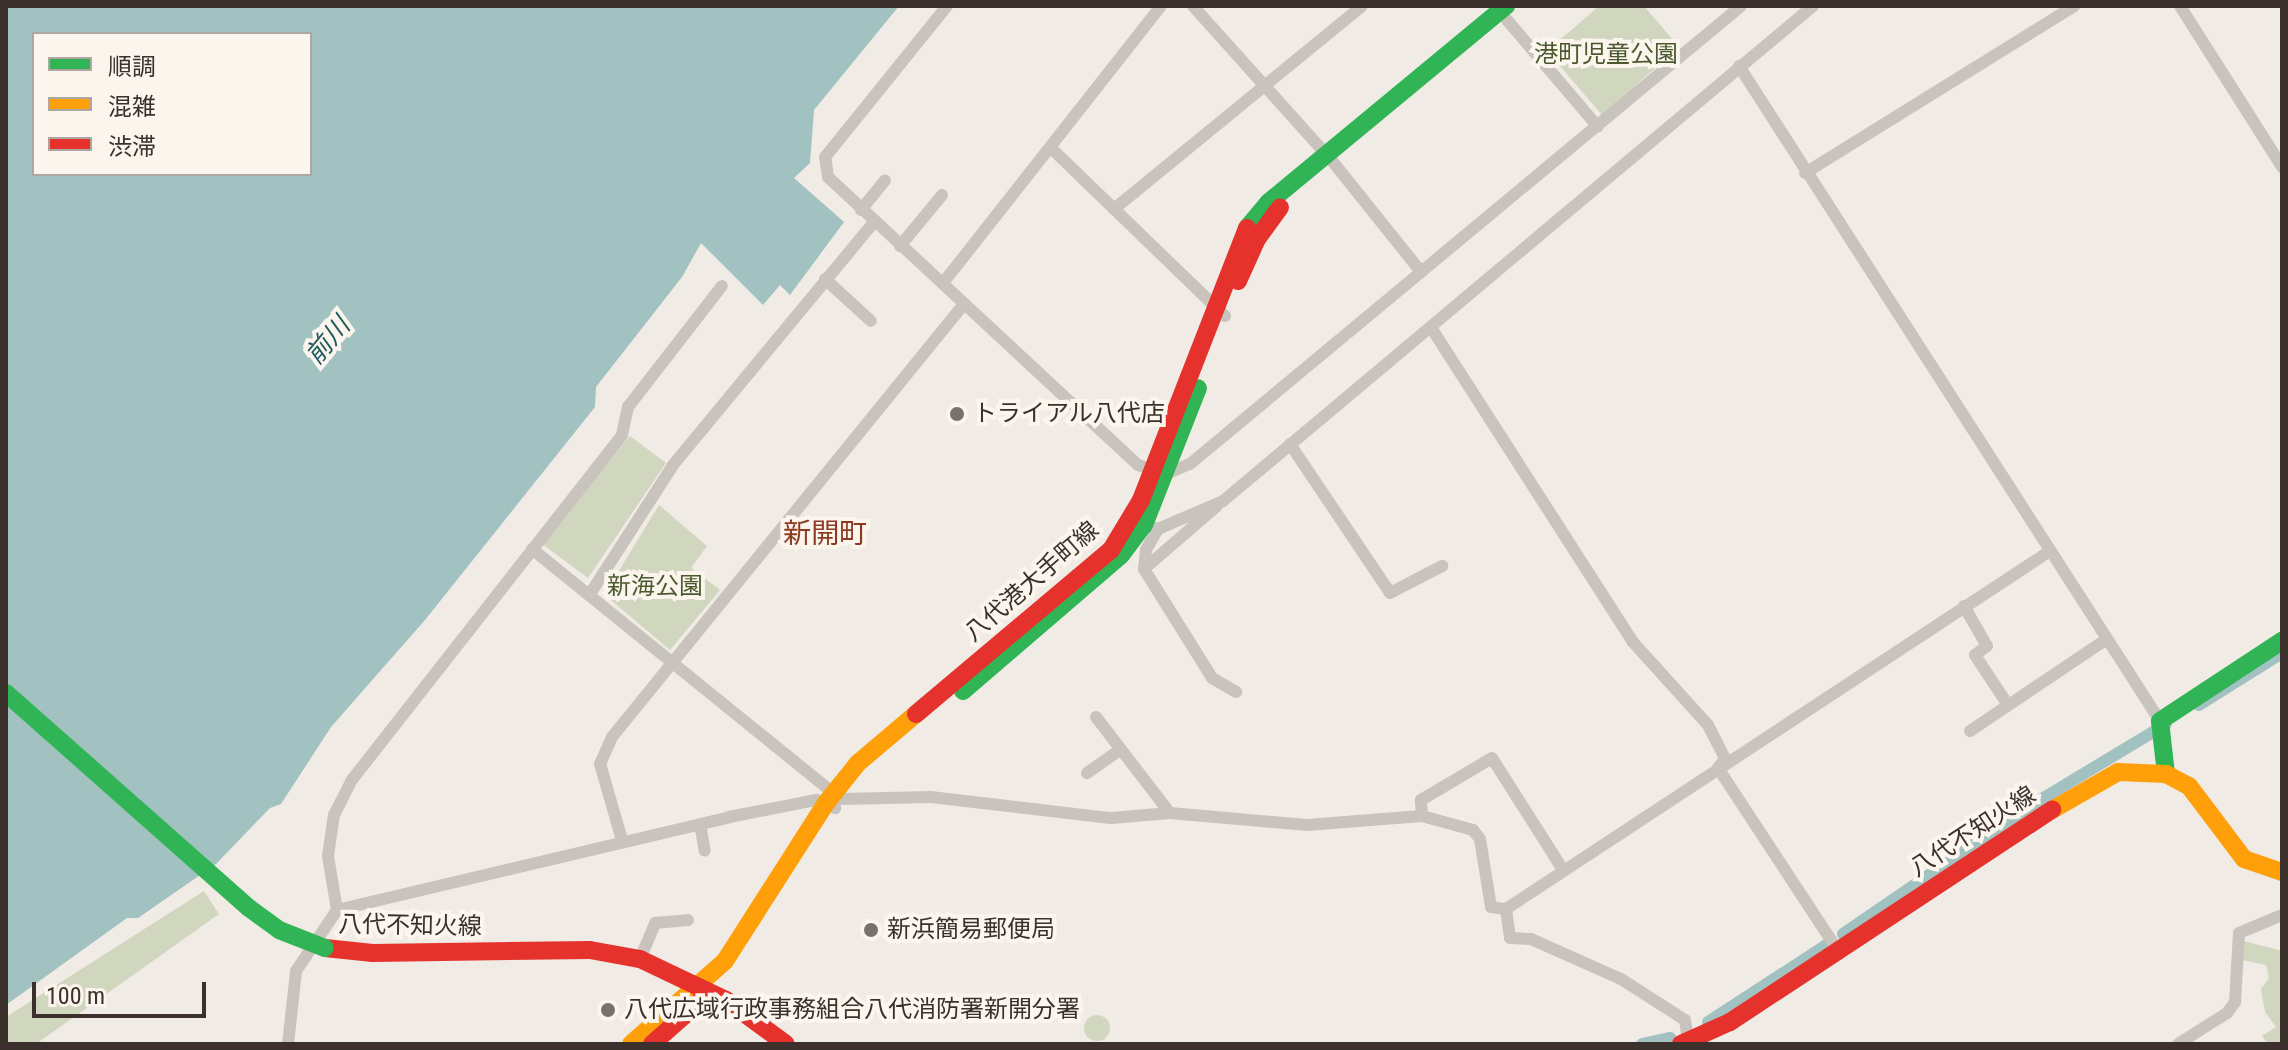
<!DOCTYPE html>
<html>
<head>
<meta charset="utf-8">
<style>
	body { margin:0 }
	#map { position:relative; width:2288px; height:1050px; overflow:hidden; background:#f0ebe5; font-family:"Roboto Condensed","Noto Sans JP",sans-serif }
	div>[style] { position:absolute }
	.green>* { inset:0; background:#d1d6bf }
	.round { border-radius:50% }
	.water>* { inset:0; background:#a1c2c1 }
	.canal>* { height:12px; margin:-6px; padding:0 6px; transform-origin:6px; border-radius:6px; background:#a1c2c1 }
	.street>* { height:12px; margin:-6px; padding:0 6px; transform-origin:6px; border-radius:6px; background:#c9c3be }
	.fast>* { height:18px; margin:-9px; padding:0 9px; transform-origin:9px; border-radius:9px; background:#30b455 }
	.slow>* { height:18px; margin:-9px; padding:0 9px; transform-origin:9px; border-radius:9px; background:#ff9f0a }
	.jam>* { height:18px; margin:-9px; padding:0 9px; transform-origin:9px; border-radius:9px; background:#e5322d }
	.fast-bridge>* { height:18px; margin:-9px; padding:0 9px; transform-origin:9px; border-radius:9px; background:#30b455 }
	.dots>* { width:22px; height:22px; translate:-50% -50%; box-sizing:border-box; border:4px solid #fbf5ee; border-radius:50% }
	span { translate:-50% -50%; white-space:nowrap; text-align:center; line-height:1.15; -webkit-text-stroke:8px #fbf5ee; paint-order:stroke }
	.park-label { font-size:24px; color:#4a5a2e }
	.poi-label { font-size:24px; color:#3b302b }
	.left { translate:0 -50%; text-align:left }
	.street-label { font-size:24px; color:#3b302b }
	.water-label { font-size:26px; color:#1f5a5e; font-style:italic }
	.quarter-label { font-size:28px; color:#8c3b22 }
	.frame { position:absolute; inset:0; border:8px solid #3b302b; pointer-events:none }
	.legend { position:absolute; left:32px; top:32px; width:280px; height:144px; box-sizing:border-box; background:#fbf5ee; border:2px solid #aea6a0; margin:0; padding:10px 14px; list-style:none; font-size:24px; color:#3b302b }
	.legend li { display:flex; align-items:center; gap:16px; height:40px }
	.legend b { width:40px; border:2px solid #aea6a0 }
	.scale { position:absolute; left:32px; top:982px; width:174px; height:36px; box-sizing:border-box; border:4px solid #3b302b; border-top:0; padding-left:10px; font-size:24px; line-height:28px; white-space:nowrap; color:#3b302b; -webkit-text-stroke:6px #fbf5ee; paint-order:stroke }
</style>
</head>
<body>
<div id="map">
	<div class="green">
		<div style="clip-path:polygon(1599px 6px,1644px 6px,1679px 47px,1602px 115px,1547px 51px)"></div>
		<div style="clip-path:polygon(630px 436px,666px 463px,588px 578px,542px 544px)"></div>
		<div style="clip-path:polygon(659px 505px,707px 546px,691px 568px,720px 590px,670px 650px,612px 601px,609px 587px)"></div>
		<div style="clip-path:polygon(204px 891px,219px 914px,36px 1044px,6px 1044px,6px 1017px)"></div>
		<div style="clip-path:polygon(2240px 940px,2282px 951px,2282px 1044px,2268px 1044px,2262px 1036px,2276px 1027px,2265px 1012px,2261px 989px,2269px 978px,2266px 965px,2243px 960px)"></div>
		<div class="round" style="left:1084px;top:1015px;width:26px;height:26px"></div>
	</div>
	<div class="water">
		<div style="clip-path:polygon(evenodd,6px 6px,899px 6px,814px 110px,810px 163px,794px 178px,844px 222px,790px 295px,780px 285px,763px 305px,701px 243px,682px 277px,596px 387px,595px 407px,425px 620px,331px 727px,281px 804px,270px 808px,216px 864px,138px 918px,127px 918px,6px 1005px,6px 6px,34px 34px,310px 34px,310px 174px,34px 174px,34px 34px)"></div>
	</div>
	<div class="canal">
		<div style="left:2199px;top:705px;width:98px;rotate:-32.1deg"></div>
		<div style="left:1843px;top:934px;width:223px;rotate:-34.4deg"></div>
		<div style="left:2027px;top:808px;width:162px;rotate:-31.1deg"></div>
		<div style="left:1708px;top:1022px;width:143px;rotate:-33deg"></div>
		<div style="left:1642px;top:1044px;width:29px;rotate:-12deg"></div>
	</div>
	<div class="street">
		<div style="left:947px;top:6px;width:194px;rotate:128.9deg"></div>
		<div style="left:825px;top:157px;width:20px;rotate:81deg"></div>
		<div style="left:828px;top:177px;width:423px;rotate:42.9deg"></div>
		<div style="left:1138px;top:465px;width:29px;rotate:18deg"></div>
		<div style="left:1166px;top:474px;width:26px;rotate:-23deg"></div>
		<div style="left:1190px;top:464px;width:716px;rotate:-39.73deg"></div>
		<div style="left:1193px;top:6px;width:210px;rotate:48.1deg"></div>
		<div style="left:1333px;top:162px;width:141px;rotate:51.3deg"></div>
		<div style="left:2180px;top:6px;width:191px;rotate:57.6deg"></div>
		<div style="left:1507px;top:20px;width:140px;rotate:49.6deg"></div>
		<div style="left:1739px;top:66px;width:779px;rotate:57.27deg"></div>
		<div style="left:1051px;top:148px;width:242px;rotate:44deg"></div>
		<div style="left:1805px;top:173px;width:317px;rotate:-31.8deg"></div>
		<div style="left:1114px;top:209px;width:320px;rotate:-39.3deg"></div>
		<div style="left:861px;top:210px;width:38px;rotate:-51deg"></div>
		<div style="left:900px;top:246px;width:66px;rotate:-50.5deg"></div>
		<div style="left:825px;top:279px;width:62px;rotate:42.4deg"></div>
		<div style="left:943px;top:283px;width:352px;rotate:-51.8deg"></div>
		<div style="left:1432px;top:329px;width:371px;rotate:57.3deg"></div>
		<div style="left:1632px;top:641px;width:113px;rotate:47.9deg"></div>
		<div style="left:1708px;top:725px;width:38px;rotate:63deg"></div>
		<div style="left:1725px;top:759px;width:11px;rotate:128deg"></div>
		<div style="left:1290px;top:444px;width:179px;rotate:56.1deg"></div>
		<div style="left:1390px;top:593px;width:59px;rotate:-27.4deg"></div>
		<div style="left:1144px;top:525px;width:15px;rotate:16deg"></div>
		<div style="left:1158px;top:529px;width:71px;rotate:-23.3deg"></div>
		<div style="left:1223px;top:501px;width:770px;rotate:-40deg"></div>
		<div style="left:1158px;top:529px;width:24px;rotate:120deg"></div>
		<div style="left:1146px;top:550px;width:19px;rotate:96deg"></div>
		<div style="left:1144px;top:569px;width:96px;rotate:-40.8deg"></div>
		<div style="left:532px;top:549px;width:397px;rotate:39deg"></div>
		<div style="left:841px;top:799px;width:90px;rotate:-1.3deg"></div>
		<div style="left:931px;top:797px;width:181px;rotate:6.7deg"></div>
		<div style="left:1111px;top:818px;width:59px;rotate:-4.8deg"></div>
		<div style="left:1170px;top:813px;width:138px;rotate:5deg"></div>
		<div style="left:1307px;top:825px;width:115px;rotate:-4.5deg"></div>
		<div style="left:1422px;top:816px;width:53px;rotate:15.4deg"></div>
		<div style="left:1473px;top:830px;width:11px;rotate:52deg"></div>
		<div style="left:1480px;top:839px;width:69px;rotate:80.8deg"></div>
		<div style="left:1491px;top:907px;width:15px;rotate:8deg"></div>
		<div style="left:1506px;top:909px;width:651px;rotate:-33.35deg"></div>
		<div style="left:1144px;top:569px;width:128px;rotate:58deg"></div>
		<div style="left:1212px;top:678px;width:28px;rotate:30deg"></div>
		<div style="left:590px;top:594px;width:153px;rotate:-57.2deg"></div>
		<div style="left:673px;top:465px;width:315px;rotate:-50.4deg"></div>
		<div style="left:1964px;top:606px;width:46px;rotate:60.1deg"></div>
		<div style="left:1987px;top:646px;width:15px;rotate:143deg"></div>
		<div style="left:1975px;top:655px;width:60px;rotate:56.6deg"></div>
		<div style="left:1096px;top:717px;width:121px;rotate:52.4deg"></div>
		<div style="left:1970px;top:731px;width:165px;rotate:-33.9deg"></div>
		<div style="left:1718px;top:768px;width:217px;rotate:56.7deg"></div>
		<div style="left:1087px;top:773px;width:39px;rotate:-35deg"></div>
		<div style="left:1422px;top:816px;width:16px;rotate:-94deg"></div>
		<div style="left:1421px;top:800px;width:82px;rotate:-30.6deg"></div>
		<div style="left:1492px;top:758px;width:133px;rotate:57.6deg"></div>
		<div style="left:700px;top:824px;width:27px;rotate:80deg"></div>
		<div style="left:622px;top:840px;width:79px;rotate:-106.1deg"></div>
		<div style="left:600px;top:764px;width:30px;rotate:-66deg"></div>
		<div style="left:612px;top:737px;width:558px;rotate:-50.89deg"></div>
		<div style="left:1506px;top:909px;width:29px;rotate:82deg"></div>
		<div style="left:1510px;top:938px;width:21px;rotate:3deg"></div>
		<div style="left:1531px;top:939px;width:98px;rotate:24deg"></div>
		<div style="left:1621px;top:979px;width:76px;rotate:32.6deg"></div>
		<div style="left:1685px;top:1020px;width:24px;rotate:81deg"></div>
		<div style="left:337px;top:910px;width:55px;rotate:-99.5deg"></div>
		<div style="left:328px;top:856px;width:41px;rotate:-81.7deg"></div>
		<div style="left:334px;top:815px;width:38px;rotate:-63deg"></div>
		<div style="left:351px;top:781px;width:439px;rotate:-51.9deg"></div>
		<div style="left:622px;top:435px;width:29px;rotate:-78deg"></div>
		<div style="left:628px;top:407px;width:153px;rotate:-52.2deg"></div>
		<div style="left:640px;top:959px;width:39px;rotate:-67deg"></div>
		<div style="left:655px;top:923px;width:33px;rotate:-5deg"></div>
		<div style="left:288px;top:1044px;width:73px;rotate:-83.7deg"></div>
		<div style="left:296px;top:971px;width:73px;rotate:-56.1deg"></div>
		<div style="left:337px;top:910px;width:403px;rotate:-13.3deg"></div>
		<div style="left:729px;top:817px;width:89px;rotate:-11.1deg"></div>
		<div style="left:816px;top:800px;width:21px;rotate:23deg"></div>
		<div style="left:2178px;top:1044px;width:58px;rotate:-32.3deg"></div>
		<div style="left:2227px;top:1013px;width:14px;rotate:-54deg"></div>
		<div style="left:2235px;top:1002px;width:69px;rotate:-86.7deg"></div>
		<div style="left:2239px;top:933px;width:47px;rotate:-22.7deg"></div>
	</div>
	<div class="fast">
		<div style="left:1247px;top:228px;width:34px;rotate:-50deg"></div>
		<div style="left:1269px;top:202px;width:308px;rotate:-39.6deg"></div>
		<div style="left:963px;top:691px;width:208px;rotate:-40.7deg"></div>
		<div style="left:1121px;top:555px;width:38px;rotate:-53deg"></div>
		<div style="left:1144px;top:525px;width:147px;rotate:-68.5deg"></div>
		<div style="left:2166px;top:774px;width:53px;rotate:-96.5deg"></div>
		<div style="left:2160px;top:721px;width:146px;rotate:-33.3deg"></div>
	</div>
	<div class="slow">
		<div style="left:2052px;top:810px;width:76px;rotate:-29.9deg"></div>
		<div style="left:2118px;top:772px;width:48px;rotate:2.4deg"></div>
		<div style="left:2166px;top:774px;width:26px;rotate:28deg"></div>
		<div style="left:2189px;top:786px;width:91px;rotate:53deg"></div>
		<div style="left:2244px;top:859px;width:40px;rotate:18.9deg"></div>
		<div style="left:631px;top:1044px;width:125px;rotate:-41.4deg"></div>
		<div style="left:725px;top:961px;width:188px;rotate:-57.4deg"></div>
		<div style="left:826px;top:803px;width:51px;rotate:-51.3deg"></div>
		<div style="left:858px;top:763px;width:76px;rotate:-40.2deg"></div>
	</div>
	<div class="jam">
		<div style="left:1238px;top:281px;width:46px;rotate:-65.7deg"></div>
		<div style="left:1257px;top:239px;width:39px;rotate:-54deg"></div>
		<div style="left:916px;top:714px;width:255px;rotate:-40.1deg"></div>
		<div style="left:1111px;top:550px;width:58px;rotate:-59deg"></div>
		<div style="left:1141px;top:500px;width:292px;rotate:-68.7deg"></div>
		<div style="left:325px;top:948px;width:48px;rotate:5.9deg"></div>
		<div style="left:373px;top:953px;width:217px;rotate:-0.8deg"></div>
		<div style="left:590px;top:950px;width:51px;rotate:10.2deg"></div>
		<div style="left:640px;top:959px;width:95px;rotate:25.5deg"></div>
		<div style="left:726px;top:1000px;width:74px;rotate:36.3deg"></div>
		<div style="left:652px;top:1044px;width:69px;rotate:-41.5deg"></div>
		<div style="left:1681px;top:1044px;width:54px;rotate:-24.2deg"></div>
		<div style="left:1730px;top:1022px;width:386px;rotate:-33.4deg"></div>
	</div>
	<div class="fast-bridge">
		<div style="left:6px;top:693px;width:324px;rotate:41.5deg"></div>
		<div style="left:249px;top:908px;width:37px;rotate:36deg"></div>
		<div style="left:279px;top:930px;width:49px;rotate:21.4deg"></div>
	</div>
	<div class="dots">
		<div style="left:957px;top:414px;background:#7a716c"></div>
		<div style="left:871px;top:930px;background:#7a716c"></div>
		<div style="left:608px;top:1010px;background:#7a716c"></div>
	</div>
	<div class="park-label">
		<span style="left:1606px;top:55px">港町児童公園</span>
		<span style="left:655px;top:587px">新海公園</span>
	</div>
	<div class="poi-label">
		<span class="left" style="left:973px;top:414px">トライアル八代店</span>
		<span class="left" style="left:887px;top:930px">新浜簡易郵便局</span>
		<span class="left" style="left:624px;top:1010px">八代広域行政事務組合八代消防署新開分署</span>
	</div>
	<div class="street-label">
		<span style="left:1032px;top:582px;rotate:-41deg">八代港大手町線</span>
		<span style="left:1973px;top:832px;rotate:-33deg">八代不知火線</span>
		<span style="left:410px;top:926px;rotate:1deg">八代不知火線</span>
	</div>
	<div class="water-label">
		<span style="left:328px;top:341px;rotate:-50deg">前川</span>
	</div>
	<div class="quarter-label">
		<span style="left:825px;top:534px">新開町</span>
	</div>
	<div class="frame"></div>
	<ul class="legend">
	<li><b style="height:10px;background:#30b455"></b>順調</li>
	<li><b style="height:10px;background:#ff9f0a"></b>混雑</li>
	<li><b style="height:10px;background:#e5322d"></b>渋滞</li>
	</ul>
	<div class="scale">100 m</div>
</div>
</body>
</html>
